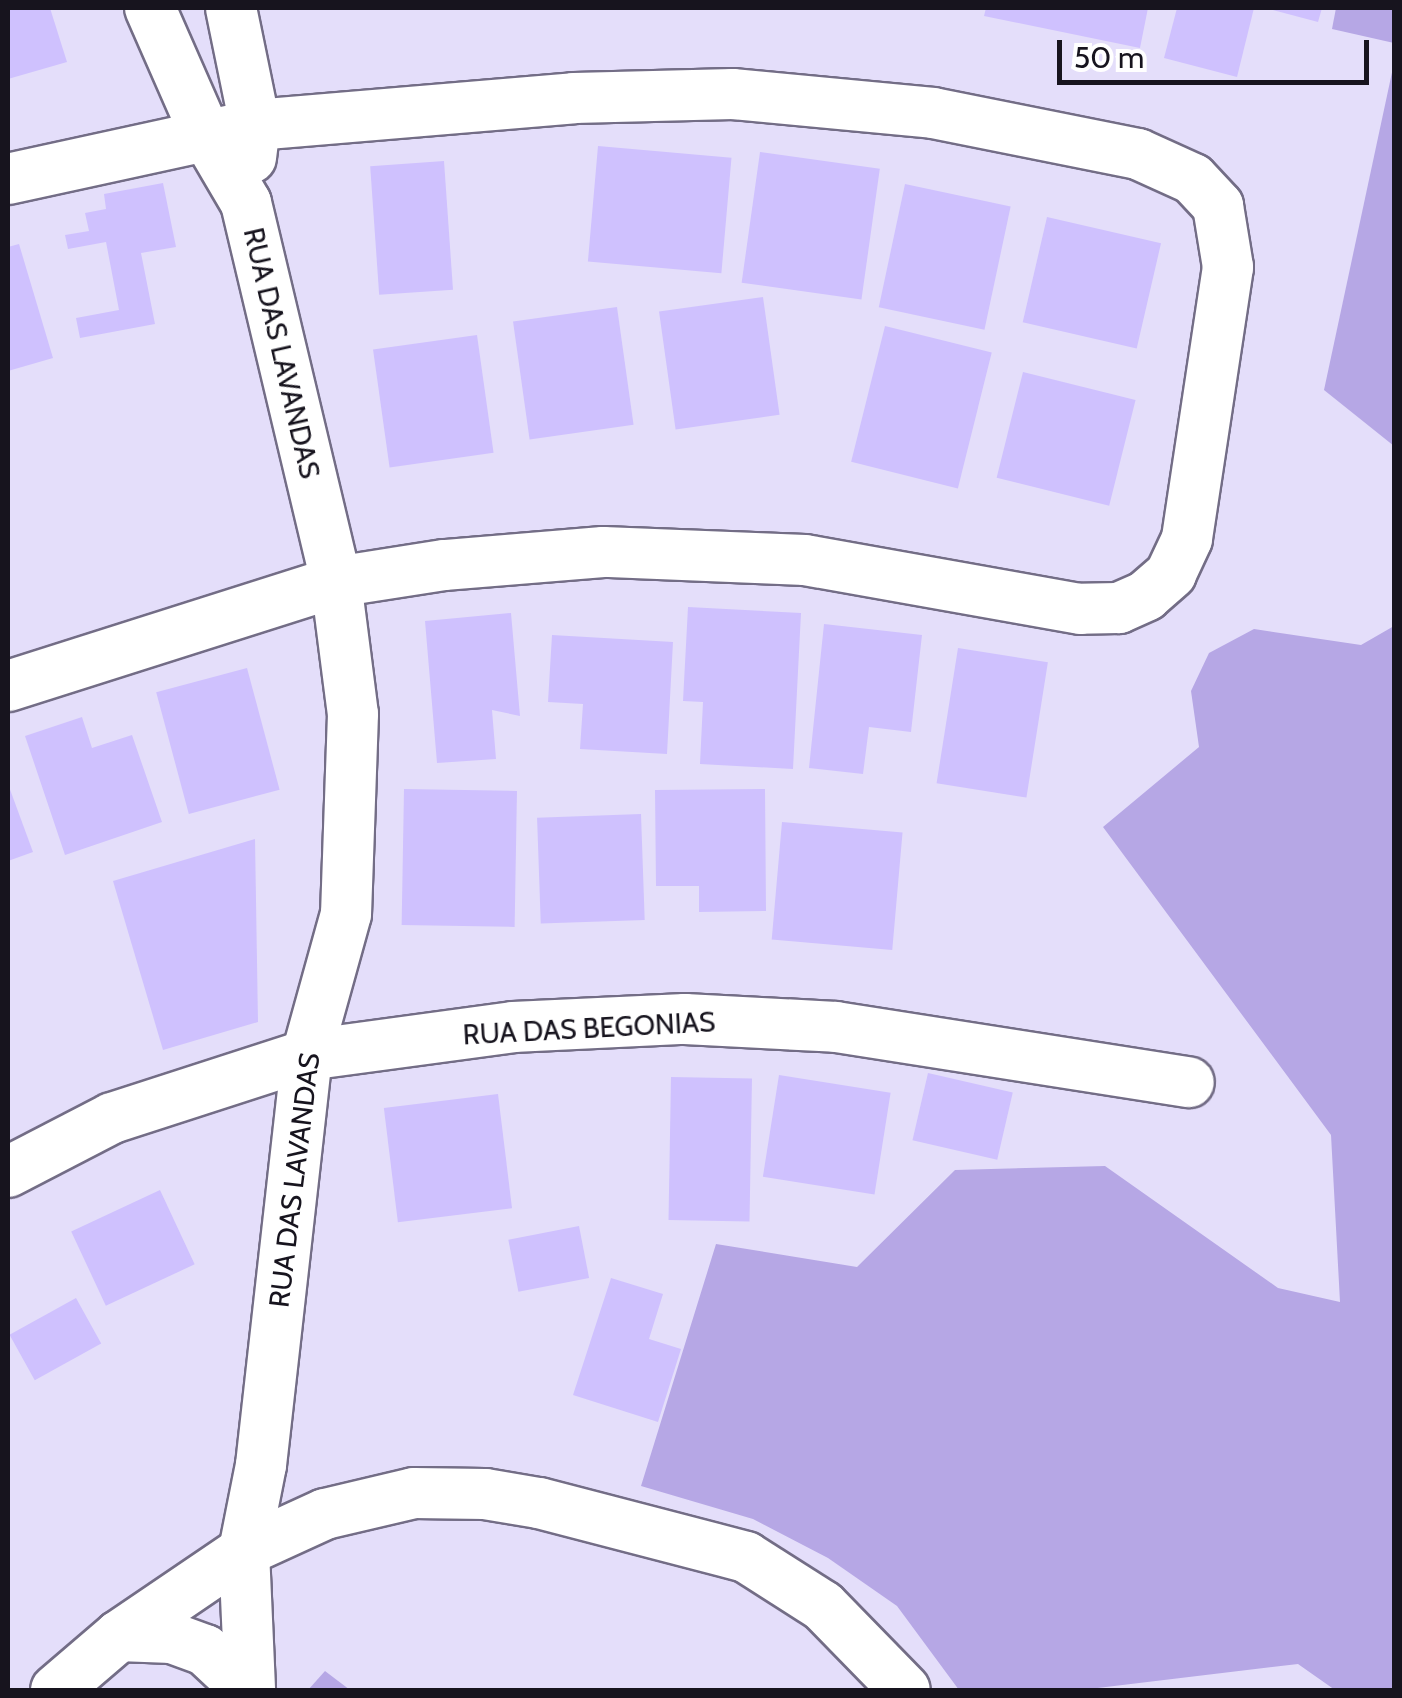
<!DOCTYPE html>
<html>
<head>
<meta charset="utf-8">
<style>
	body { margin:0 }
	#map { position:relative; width:1402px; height:1698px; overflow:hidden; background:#e4defa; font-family:Cabin,sans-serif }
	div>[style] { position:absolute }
	.green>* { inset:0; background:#b6a7e5 }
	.building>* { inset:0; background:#cfc1fe; transform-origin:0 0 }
	.roads { filter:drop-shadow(2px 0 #736d86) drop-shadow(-2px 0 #736d86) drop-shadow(0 2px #736d86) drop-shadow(0 -2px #736d86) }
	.street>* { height:50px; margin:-25px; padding:0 25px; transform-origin:25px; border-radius:25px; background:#fff }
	span { translate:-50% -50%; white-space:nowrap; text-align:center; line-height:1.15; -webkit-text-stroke:10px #fff; paint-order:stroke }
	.street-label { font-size:28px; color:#17141e }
	.frame { position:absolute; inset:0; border:10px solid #17141e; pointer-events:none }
	.scale { position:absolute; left:1057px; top:40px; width:312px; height:45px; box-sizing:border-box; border:5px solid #17141e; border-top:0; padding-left:12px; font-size:30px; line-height:35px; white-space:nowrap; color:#17141e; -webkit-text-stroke:8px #fff; paint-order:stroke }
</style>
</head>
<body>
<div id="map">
	<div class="green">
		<div style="clip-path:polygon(1336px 8px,1394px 8px,1394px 43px,1332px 29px)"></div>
		<div style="clip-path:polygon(1394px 63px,1394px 446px,1324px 390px)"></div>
		<div style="clip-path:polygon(1394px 626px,1394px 1690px,1335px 1690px,1298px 1664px,1081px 1690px,959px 1690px,897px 1606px,828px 1558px,753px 1519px,641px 1486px,716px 1244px,857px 1267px,955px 1170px,1105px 1166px,1278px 1288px,1340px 1302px,1331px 1135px,1103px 827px,1199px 747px,1191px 691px,1209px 653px,1254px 629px,1361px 645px)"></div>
		<div style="clip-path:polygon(325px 1671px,350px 1690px,308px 1690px)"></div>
	</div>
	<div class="building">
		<div style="clip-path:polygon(8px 8px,50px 8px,67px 62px,8px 79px)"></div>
		<div style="clip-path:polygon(986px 8px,1148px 8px,1140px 48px,984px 16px)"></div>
		<div style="clip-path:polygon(1177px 8px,1254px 8px,1237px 77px,1164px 58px)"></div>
		<div style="clip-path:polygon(1265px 8px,1322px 8px,1318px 22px)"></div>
		<div style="left:598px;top:146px;width:134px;height:116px;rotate:5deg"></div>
		<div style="left:760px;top:152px;width:121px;height:132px;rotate:8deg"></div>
		<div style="left:444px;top:161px;width:129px;height:74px;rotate:86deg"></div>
		<div style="clip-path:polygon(163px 183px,176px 247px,141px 253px,155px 324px,80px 338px,76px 318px,119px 310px,106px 242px,68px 249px,65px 235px,89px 231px,85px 213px,106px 209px,104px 194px)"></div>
		<div style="left:905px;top:184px;width:108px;height:126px;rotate:12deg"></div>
		<div style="left:1047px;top:217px;width:117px;height:108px;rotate:13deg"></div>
		<div style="clip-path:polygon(19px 244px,53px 358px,8px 371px,8px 247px)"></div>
		<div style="left:763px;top:297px;width:119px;height:105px;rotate:82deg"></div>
		<div style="left:617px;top:307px;width:119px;height:105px;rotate:82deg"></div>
		<div style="left:885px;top:326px;width:110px;height:140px;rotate:14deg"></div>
		<div style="left:477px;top:335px;width:119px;height:105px;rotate:82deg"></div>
		<div style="left:1023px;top:372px;width:116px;height:109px;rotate:14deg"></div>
		<div style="clip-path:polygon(688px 607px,801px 613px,793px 769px,700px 764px,703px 702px,683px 701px)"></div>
		<div style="clip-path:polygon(511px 613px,520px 716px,492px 710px,496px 759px,437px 763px,425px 621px)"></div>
		<div style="clip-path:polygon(824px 624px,922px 635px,911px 732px,869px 727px,863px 774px,809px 768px)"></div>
		<div style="clip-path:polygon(552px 635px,673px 642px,667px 754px,580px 749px,583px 704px,548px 702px)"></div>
		<div style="left:958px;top:648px;width:91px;height:137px;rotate:9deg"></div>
		<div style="left:247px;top:668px;width:126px;height:94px;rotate:75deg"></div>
		<div style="clip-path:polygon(82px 717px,92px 748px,132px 735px,162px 822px,65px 855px,25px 736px)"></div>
		<div style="clip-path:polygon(8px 784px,33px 852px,8px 861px)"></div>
		<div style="left:404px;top:789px;width:113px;height:136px;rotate:1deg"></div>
		<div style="clip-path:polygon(765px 789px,766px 911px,699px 912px,699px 886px,656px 886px,655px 790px)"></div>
		<div style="left:641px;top:814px;width:106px;height:104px;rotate:88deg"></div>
		<div style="left:782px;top:822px;width:121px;height:118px;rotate:5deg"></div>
		<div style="clip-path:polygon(255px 839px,258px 1022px,163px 1050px,113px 881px)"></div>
		<div style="left:928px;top:1073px;width:87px;height:69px;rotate:13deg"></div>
		<div style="left:779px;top:1075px;width:113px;height:103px;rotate:9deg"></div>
		<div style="left:671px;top:1077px;width:81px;height:143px;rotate:1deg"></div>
		<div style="left:498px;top:1094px;width:115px;height:115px;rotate:83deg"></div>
		<div style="left:160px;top:1190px;width:82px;height:98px;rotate:65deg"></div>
		<div style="left:579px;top:1226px;width:53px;height:72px;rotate:79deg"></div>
		<div style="clip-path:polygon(611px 1278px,663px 1294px,649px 1339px,681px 1349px,658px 1422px,573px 1395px)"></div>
		<div style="left:76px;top:1298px;width:52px;height:76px;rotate:61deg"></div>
	</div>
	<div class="roads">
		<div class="street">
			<div style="left:150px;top:8px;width:137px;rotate:66.3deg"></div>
			<div style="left:205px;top:133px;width:81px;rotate:59.6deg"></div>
			<div style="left:246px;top:203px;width:390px;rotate:76.6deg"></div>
			<div style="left:336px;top:582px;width:133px;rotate:82.7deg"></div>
			<div style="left:353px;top:714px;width:200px;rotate:92deg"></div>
			<div style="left:346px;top:914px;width:146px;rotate:105.5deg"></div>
			<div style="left:307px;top:1055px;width:413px;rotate:96.4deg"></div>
			<div style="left:261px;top:1465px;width:88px;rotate:101.2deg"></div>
			<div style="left:244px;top:1551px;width:139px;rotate:87.5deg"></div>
			<div style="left:231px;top:8px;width:119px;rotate:78.4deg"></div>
			<div style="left:255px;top:125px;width:33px;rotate:97deg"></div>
			<div style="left:8px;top:179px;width:253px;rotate:-12.3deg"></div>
			<div style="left:255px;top:125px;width:320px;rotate:-4.8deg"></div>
			<div style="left:574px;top:98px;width:159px;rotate:-1.4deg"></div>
			<div style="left:733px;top:94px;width:201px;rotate:5.4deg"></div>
			<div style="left:933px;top:113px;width:209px;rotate:11.3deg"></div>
			<div style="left:1138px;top:154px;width:60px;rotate:24.4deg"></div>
			<div style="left:1193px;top:179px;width:37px;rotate:47deg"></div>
			<div style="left:1218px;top:206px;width:62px;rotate:80.7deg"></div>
			<div style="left:1228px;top:267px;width:275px;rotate:98.6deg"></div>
			<div style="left:1187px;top:539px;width:38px;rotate:115deg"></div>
			<div style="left:1171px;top:574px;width:33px;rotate:139deg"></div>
			<div style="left:1146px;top:596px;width:30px;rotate:156deg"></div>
			<div style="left:1119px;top:608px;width:39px;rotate:179deg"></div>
			<div style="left:1080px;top:609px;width:279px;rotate:-169.9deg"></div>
			<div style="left:805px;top:560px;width:202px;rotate:-177.7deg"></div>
			<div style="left:603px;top:552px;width:160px;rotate:175.3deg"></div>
			<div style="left:444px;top:565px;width:109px;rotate:171.1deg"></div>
			<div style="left:336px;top:582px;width:344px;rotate:162.4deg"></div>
			<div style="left:8px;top:1172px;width:117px;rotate:-27.4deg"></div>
			<div style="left:112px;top:1118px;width:205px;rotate:-17.9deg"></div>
			<div style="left:307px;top:1055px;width:208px;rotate:-7.7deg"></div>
			<div style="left:513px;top:1027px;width:172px;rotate:-2.7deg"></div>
			<div style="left:685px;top:1019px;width:151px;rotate:3deg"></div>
			<div style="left:836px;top:1027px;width:357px;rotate:8.9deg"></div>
			<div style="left:119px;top:1636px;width:53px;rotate:2.2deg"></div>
			<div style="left:172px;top:1638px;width:35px;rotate:20deg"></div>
			<div style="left:205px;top:1650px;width:59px;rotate:42.9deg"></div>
			<div style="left:56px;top:1690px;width:83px;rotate:-40.6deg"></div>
			<div style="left:119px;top:1636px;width:151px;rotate:-34.2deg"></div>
			<div style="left:244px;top:1551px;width:89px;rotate:-24.6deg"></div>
			<div style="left:325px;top:1514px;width:91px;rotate:-13.3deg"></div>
			<div style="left:414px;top:1493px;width:71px;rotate:0.8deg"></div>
			<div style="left:485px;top:1494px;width:55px;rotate:9.5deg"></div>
			<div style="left:539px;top:1503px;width:214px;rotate:14.6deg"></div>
			<div style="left:746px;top:1557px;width:91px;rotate:32.5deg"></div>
			<div style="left:823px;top:1606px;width:117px;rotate:45.7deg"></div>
		</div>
	</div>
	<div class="street-label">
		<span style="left:282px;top:353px;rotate:77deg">RUA DAS LAVANDAS</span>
		<span style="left:589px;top:1028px;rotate:-3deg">RUA DAS BEGONIAS</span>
		<span style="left:294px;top:1180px;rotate:-83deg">RUA DAS LAVANDAS</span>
	</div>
	<div class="frame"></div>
	<div class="scale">50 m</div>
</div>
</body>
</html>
